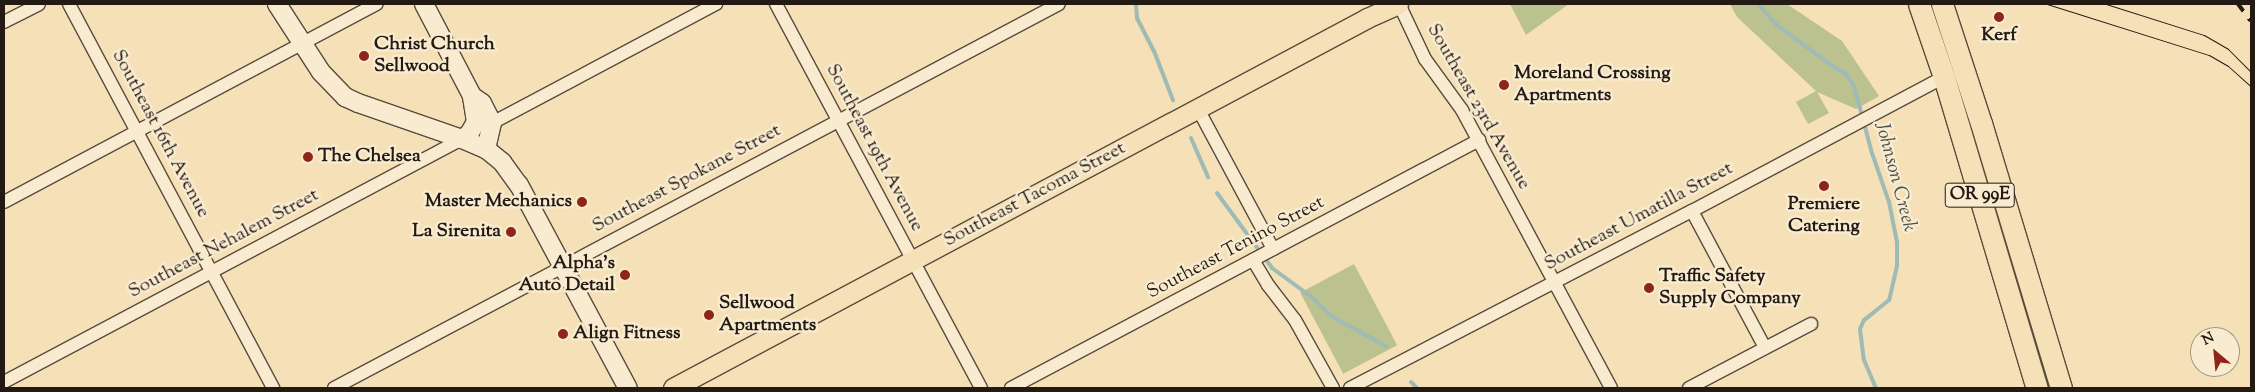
<!DOCTYPE html>
<html>
<head>
<meta charset="utf-8">
<style>
	body { margin:0 }
	#map { position:relative; width:2255px; height:392px; overflow:hidden; background:#f5e0b7; font-family:"Sorts Mill Goudy",serif }
	div>[style] { position:absolute }
	.green>* { inset:0; background:#bbc28f; transform-origin:0 0 }
	.stream>* { height:4px; margin:-2px; padding:0 2px; transform-origin:2px; border-radius:2px; background:#9ebbb6 }
	.roads { filter:drop-shadow(1px 0 #584c3d) drop-shadow(-1px 0 #584c3d) drop-shadow(0 1px #584c3d) drop-shadow(0 -1px #584c3d) }
	.street>* { height:12px; margin:-6px; padding:0 6px; transform-origin:6px; border-radius:6px; background:#f8ebd0 }
	.secondary>* { height:18px; margin:-9px; padding:0 9px; transform-origin:9px; border-radius:9px; background:#f8ebd0 }
	.primary>* { height:19px; margin:-9.5px; padding:0 9.5px; transform-origin:9.5px; border-radius:9.5px; background:#f5e0b7 }
	.highway>* { height:21px; margin:-10.5px; padding:0 10.5px; transform-origin:10.5px; border-radius:10.5px; background:#f5e0b7 }
	.tram>* { height:1px; margin:-0.5px; padding:0 0.5px; transform-origin:0.5px; border-radius:0.5px; background:#241a14 }
	.rail>* { height:4px; margin-top:-2px; transform-origin:0; background:repeating-linear-gradient(90deg,#241a14 0 9px,transparent 0 18px) }
	.dots>* { width:14px; height:14px; translate:-50% -50%; box-sizing:border-box; border:2px solid #f8ebd0; border-radius:50% }
	span { translate:-50% -50%; white-space:nowrap; text-align:center; line-height:1.15; -webkit-text-stroke:5px #f8ebd0; paint-order:stroke }
	.shield-label span { padding:1px 4px; background:#f8ebd0; border:1px solid; border-radius:4px; -webkit-text-stroke-width:0 }
	.shield-label { font-size:18px; color:#241a14; font-weight:700 }
	.poi-label { font-size:19px; color:#241a14; font-weight:700 }
	.left { translate:0 -50%; text-align:left }
	.right { translate:-100% -50%; text-align:right }
	.street-label { font-size:19px; color:#241a14 }
	.water-label { font-size:20px; color:#4f524d; font-style:italic }
	.frame { position:absolute; inset:0; border:5px solid #241a14; pointer-events:none }
	.north { position:absolute; left:2190px; top:327px; width:50px; height:50px; box-sizing:border-box; background:#f8ebd0; border:1px solid #a39785; border-radius:50%; rotate:332deg; font-size:14px; font-weight:700; line-height:20px; text-align:center; color:#241a14 }
	.north::after { content:''; display:block; margin:auto; width:18px; height:22px; background:#8f2418; clip-path:polygon(50% 0,100% 100%,50% 72%,0 100%) }
</style>
</head>
<body>
<div id="map">
	<div class="green">
		<div style="clip-path:polygon(1510px 4px,1569px 4px,1526px 35px)"></div>
		<div style="clip-path:polygon(1730px 4px,1787px 4px,1842px 41px,1879px 96px,1856px 109px,1817px 92px,1829px 113px,1808px 124px,1796px 102px,1816px 91px,1737px 17px)"></div>
		<div style="left:1354px;top:264px;width:92px;height:61px;rotate:62deg"></div>
	</div>
	<div class="stream">
		<div style="left:1136px;top:4px;width:14px;rotate:86deg"></div>
		<div style="left:1137px;top:18px;width:37px;rotate:63deg"></div>
		<div style="left:1154px;top:51px;width:53px;rotate:68.8deg"></div>
		<div style="left:1758px;top:4px;width:28px;rotate:48deg"></div>
		<div style="left:1777px;top:25px;width:72px;rotate:36.6deg"></div>
		<div style="left:1835px;top:68px;width:11px;rotate:27deg"></div>
		<div style="left:1845px;top:73px;width:16px;rotate:55deg"></div>
		<div style="left:1854px;top:86px;width:69px;rotate:75deg"></div>
		<div style="left:1872px;top:153px;width:52px;rotate:70.9deg"></div>
		<div style="left:1889px;top:202px;width:41px;rotate:78.7deg"></div>
		<div style="left:1897px;top:242px;width:24px;rotate:90deg"></div>
		<div style="left:1897px;top:266px;width:35px;rotate:103deg"></div>
		<div style="left:1889px;top:300px;width:32px;rotate:141deg"></div>
		<div style="left:1864px;top:320px;width:10px;rotate:114deg"></div>
		<div style="left:1860px;top:329px;width:31px;rotate:83deg"></div>
		<div style="left:1864px;top:360px;width:30px;rotate:67deg"></div>
		<div style="left:1191px;top:138px;width:43px;rotate:66.4deg"></div>
		<div style="left:1217px;top:193px;width:93px;rotate:53.7deg"></div>
		<div style="left:1272px;top:268px;width:51px;rotate:36.2deg"></div>
		<div style="left:1313px;top:298px;width:25px;rotate:45deg"></div>
		<div style="left:1331px;top:316px;width:63px;rotate:28.6deg"></div>
		<div style="left:1411px;top:382px;width:8px;rotate:45deg"></div>
	</div>
	<div class="roads">
		<div class="street">
			<div style="left:69px;top:4px;width:435px;rotate:62deg"></div>
			<div style="left:776px;top:4px;width:435px;rotate:61.9deg"></div>
			<div style="left:1399px;top:4px;width:61px;rotate:64.7deg"></div>
			<div style="left:1425px;top:59px;width:63px;rotate:54deg"></div>
			<div style="left:1462px;top:110px;width:315px;rotate:61.8deg"></div>
			<div style="left:4px;top:22px;width:39px;rotate:-27deg"></div>
			<div style="left:1198px;top:109px;width:159px;rotate:61.8deg"></div>
			<div style="left:492px;top:123px;width:254px;rotate:-28deg"></div>
			<div style="left:4px;top:202px;width:422px;rotate:-28deg"></div>
			<div style="left:1692px;top:211px;width:155px;rotate:61.9deg"></div>
			<div style="left:1253px;top:260px;width:29px;rotate:59deg"></div>
			<div style="left:1268px;top:285px;width:44px;rotate:52.4deg"></div>
			<div style="left:1295px;top:320px;width:78px;rotate:60.8deg"></div>
			<div style="left:4px;top:382px;width:518px;rotate:-27.95deg"></div>
			<div style="left:334px;top:388px;width:820px;rotate:-27.91deg"></div>
			<div style="left:1011px;top:388px;width:530px;rotate:-27.92deg"></div>
			<div style="left:1350px;top:388px;width:385px;rotate:-27.4deg"></div>
			<div style="left:1692px;top:211px;width:285px;rotate:-28deg"></div>
			<div style="left:1689px;top:388px;width:138px;rotate:-27.7deg"></div>
		</div>
		<div class="secondary">
			<div style="left:277px;top:4px;width:81px;rotate:57.1deg"></div>
			<div style="left:321px;top:72px;width:35px;rotate:46deg"></div>
			<div style="left:345px;top:97px;width:14px;rotate:25deg"></div>
			<div style="left:358px;top:103px;width:110px;rotate:19.1deg"></div>
			<div style="left:462px;top:139px;width:26px;rotate:23deg"></div>
			<div style="left:486px;top:149px;width:21px;rotate:39deg"></div>
			<div style="left:502px;top:162px;width:29px;rotate:54deg"></div>
			<div style="left:519px;top:185px;width:230px;rotate:61.8deg"></div>
			<div style="left:424px;top:4px;width:104px;rotate:62.4deg"></div>
			<div style="left:472px;top:96px;width:12px;rotate:35deg"></div>
			<div style="left:482px;top:103px;width:22px;rotate:63deg"></div>
			<div style="left:492px;top:123px;width:27px;rotate:103deg"></div>
			<div style="left:462px;top:139px;width:9px;rotate:-36deg"></div>
			<div style="left:469px;top:134px;width:14px;rotate:-60deg"></div>
			<div style="left:476px;top:122px;width:26px;rotate:-99deg"></div>
		</div>
		<div class="primary">
			<div style="left:673px;top:388px;width:786px;rotate:-28.06deg"></div>
			<div style="left:1367px;top:18px;width:34px;rotate:-24deg"></div>
		</div>
		<div class="highway">
			<div style="left:1919px;top:4px;width:77px;rotate:71.1deg"></div>
			<div style="left:1944px;top:77px;width:325px;rotate:73.4deg"></div>
			<div style="left:1942px;top:4px;width:125px;rotate:71.9deg"></div>
			<div style="left:1981px;top:123px;width:277px;rotate:73.2deg"></div>
		</div>
	</div>
	<div class="tram">
		<div style="left:2047px;top:4px;width:170px;rotate:17.5deg"></div>
		<div style="left:2209px;top:55px;width:22px;rotate:30deg"></div>
		<div style="left:2228px;top:66px;width:31px;rotate:42deg"></div>
		<div style="left:2106px;top:4px;width:103px;rotate:17.6deg"></div>
		<div style="left:2204px;top:35px;width:28px;rotate:30deg"></div>
		<div style="left:2228px;top:49px;width:33px;rotate:45deg"></div>
	</div>
	<div class="rail">
		<div style="left:2238px;top:4px;width:21px;rotate:53deg"></div>
	</div>
	<div class="dots">
		<div style="left:1999px;top:17px;background:#8f2418"></div>
		<div style="left:364px;top:56px;background:#8f2418"></div>
		<div style="left:1504px;top:85px;background:#8f2418"></div>
		<div style="left:308px;top:157px;background:#8f2418"></div>
		<div style="left:1824px;top:186px;background:#8f2418"></div>
		<div style="left:582px;top:202px;background:#8f2418"></div>
		<div style="left:511px;top:232px;background:#8f2418"></div>
		<div style="left:625px;top:275px;background:#8f2418"></div>
		<div style="left:1649px;top:288px;background:#8f2418"></div>
		<div style="left:709px;top:315px;background:#8f2418"></div>
		<div style="left:563px;top:334px;background:#8f2418"></div>
	</div>
	<div class="shield-label">
		<span style="left:1980px;top:195px">OR 99E</span>
	</div>
	<div class="poi-label">
		<span style="left:1999px;top:36px">Kerf</span>
		<span class="left" style="left:374px;top:56px">Christ Church<br>Sellwood</span>
		<span class="left" style="left:1514px;top:85px">Moreland Crossing<br>Apartments</span>
		<span class="left" style="left:318px;top:157px">The Chelsea</span>
		<span class="right" style="left:572px;top:202px">Master Mechanics</span>
		<span style="left:1824px;top:216px">Premiere<br>Catering</span>
		<span class="right" style="left:501px;top:232px">La Sirenita</span>
		<span class="right" style="left:615px;top:275px">Alpha's<br>Auto Detail</span>
		<span class="left" style="left:1659px;top:288px">Traffic Safety<br>Supply Company</span>
		<span class="left" style="left:719px;top:315px">Sellwood<br>Apartments</span>
		<span class="left" style="left:573px;top:334px">Align Fitness</span>
	</div>
	<div class="street-label">
		<span style="left:1478px;top:107px;rotate:60deg">Southeast 23rd Avenue</span>
		<span style="left:160px;top:134px;rotate:62deg">Southeast 16th Avenue</span>
		<span style="left:874px;top:148px;rotate:62deg">Southeast 19th Avenue</span>
		<span style="left:687px;top:179px;rotate:-28deg">Southeast Spokane Street</span>
		<span style="left:1035px;top:195px;rotate:-28deg">Southeast Tacoma Street</span>
		<span style="left:1639px;top:217px;rotate:-28deg">Southeast Umatilla Street</span>
		<span style="left:224px;top:244px;rotate:-28deg">Southeast Nehalem Street</span>
		<span style="left:1236px;top:248px;rotate:-28deg">Southeast Tenino Street</span>
	</div>
	<div class="water-label">
		<span style="left:1895px;top:177px;rotate:75deg">Johnson Creek</span>
	</div>
	<div class="frame"></div>
	<div class="north">N</div>
</div>
</body>
</html>
